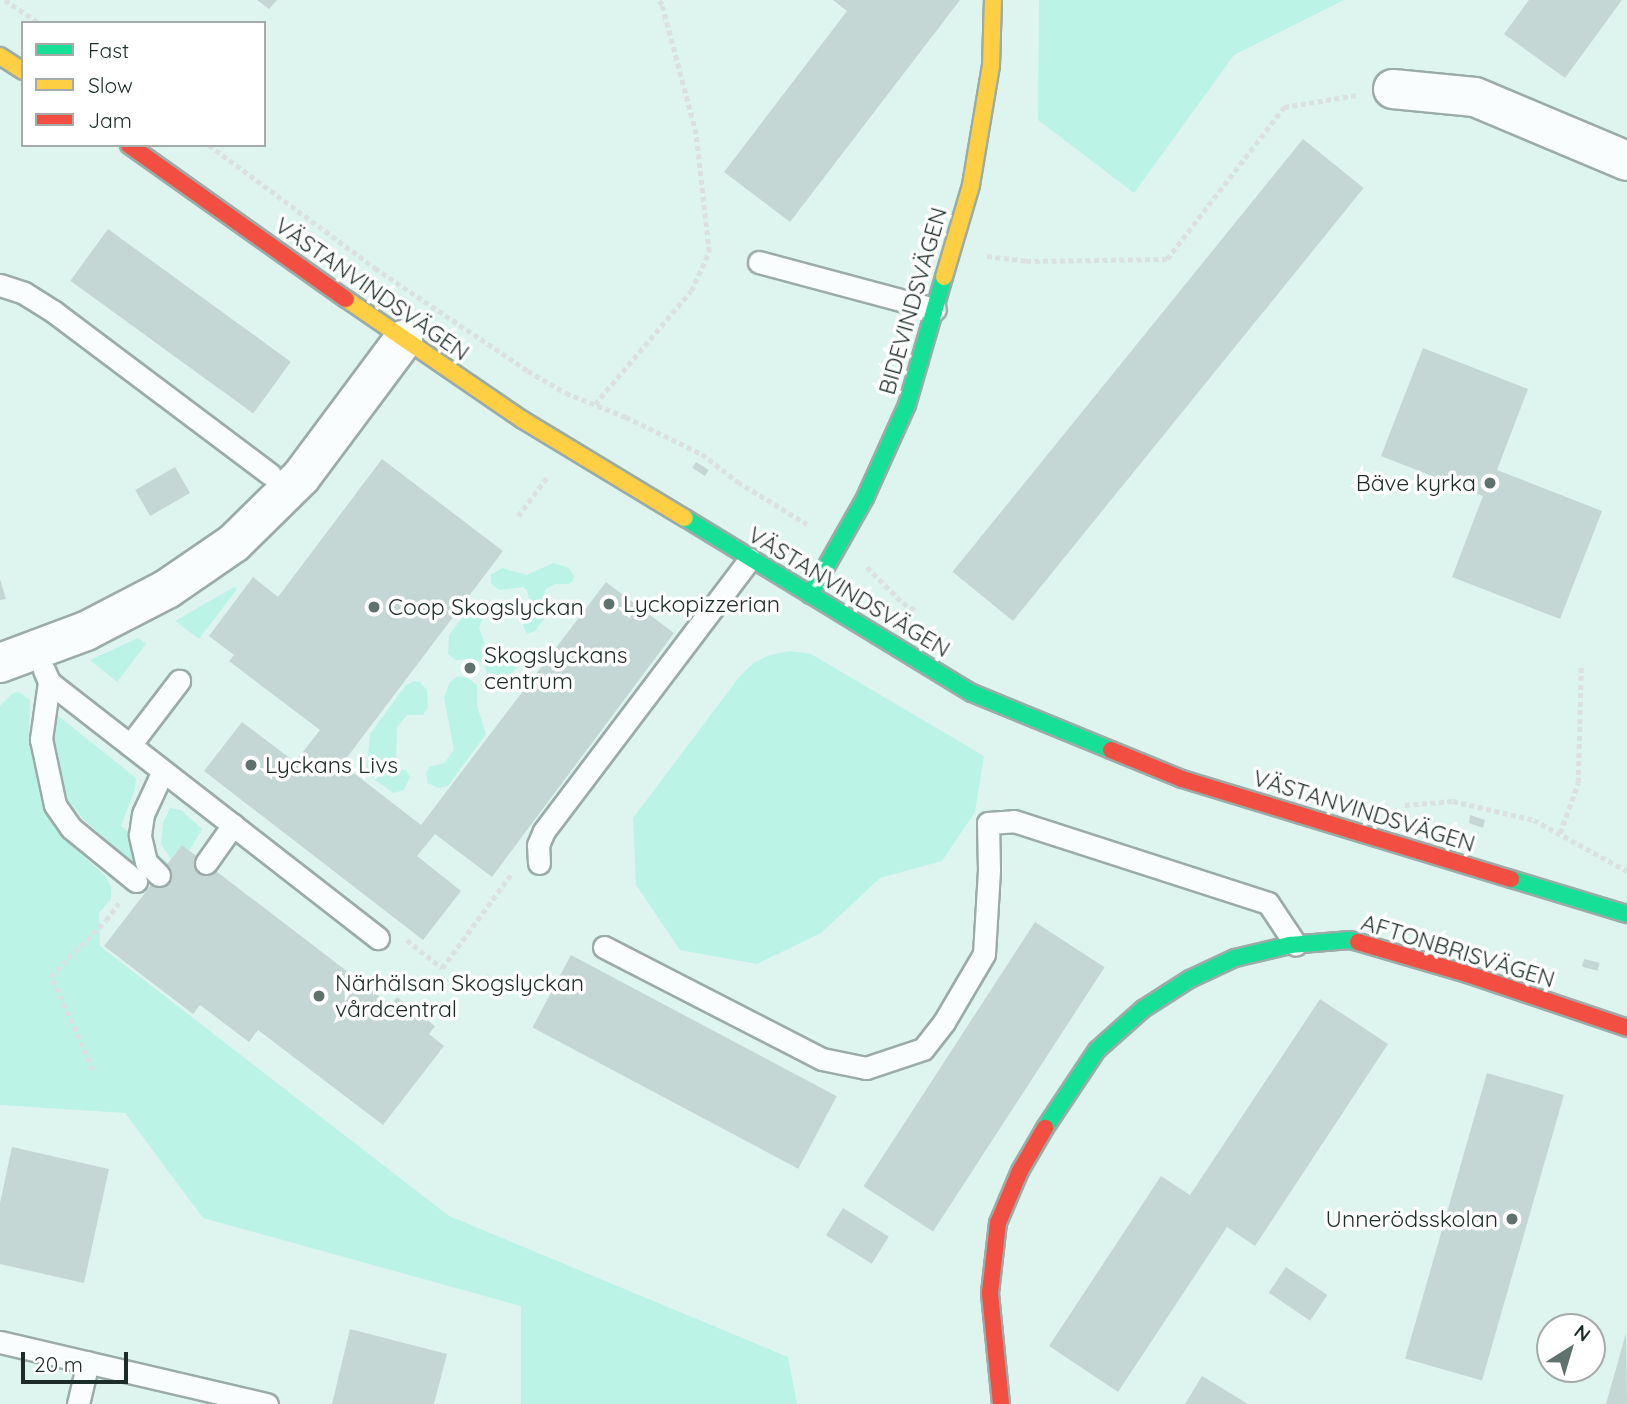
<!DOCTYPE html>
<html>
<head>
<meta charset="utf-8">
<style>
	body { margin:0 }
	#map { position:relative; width:1627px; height:1404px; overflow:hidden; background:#def4ef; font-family:Quicksand,sans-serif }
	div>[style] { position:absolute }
	.green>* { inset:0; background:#bcf3e7 }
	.building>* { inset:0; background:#c5d7d4; transform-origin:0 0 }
	.path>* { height:4.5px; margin-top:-2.25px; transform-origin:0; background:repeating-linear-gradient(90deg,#dae1e0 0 5px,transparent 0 8.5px) }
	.roads { filter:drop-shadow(2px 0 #9baca8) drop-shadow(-2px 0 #9baca8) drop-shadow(0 2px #9baca8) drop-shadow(0 -2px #9baca8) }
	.lane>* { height:21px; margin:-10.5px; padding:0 10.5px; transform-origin:10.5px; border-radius:10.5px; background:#fafdfd }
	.street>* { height:38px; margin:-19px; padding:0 19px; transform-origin:19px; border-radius:19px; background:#fafdfd }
	.fast>* { height:16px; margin:-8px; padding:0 8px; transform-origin:8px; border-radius:8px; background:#16e098 }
	.slow>* { height:16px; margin:-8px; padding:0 8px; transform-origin:8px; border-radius:8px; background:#ffcf43 }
	.jam>* { height:16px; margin:-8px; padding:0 8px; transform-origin:8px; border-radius:8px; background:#f24e42 }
	.dots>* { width:19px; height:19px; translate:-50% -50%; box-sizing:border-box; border:4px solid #fff; border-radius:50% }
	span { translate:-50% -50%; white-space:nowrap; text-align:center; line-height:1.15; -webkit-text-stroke:7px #fff; paint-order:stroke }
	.street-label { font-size:23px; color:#1c2c28 }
	.poi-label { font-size:23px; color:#1c2c28 }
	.right { translate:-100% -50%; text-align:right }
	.left { translate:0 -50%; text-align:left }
	.legend { position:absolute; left:21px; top:21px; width:245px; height:126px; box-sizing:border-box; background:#fff; border:2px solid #a4aba9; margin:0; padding:9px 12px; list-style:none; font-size:21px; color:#1c2c28 }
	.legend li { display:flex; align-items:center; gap:14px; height:35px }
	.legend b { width:35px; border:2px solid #a4aba9 }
	.north { position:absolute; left:1536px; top:1313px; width:70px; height:70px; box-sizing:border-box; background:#fff; border:2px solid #a4aba9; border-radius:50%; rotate:37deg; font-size:19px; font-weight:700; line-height:28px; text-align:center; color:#1c2c28 }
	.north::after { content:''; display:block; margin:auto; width:24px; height:32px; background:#60726e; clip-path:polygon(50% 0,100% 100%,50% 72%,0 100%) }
	.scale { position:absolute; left:21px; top:1352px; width:107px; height:32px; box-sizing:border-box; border:4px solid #1c2c28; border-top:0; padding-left:9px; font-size:21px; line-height:24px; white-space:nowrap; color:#1c2c28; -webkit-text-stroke:5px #fff; paint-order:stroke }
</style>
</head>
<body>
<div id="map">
	<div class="green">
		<div style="clip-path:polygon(1039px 0,1344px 0,1234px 55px,1134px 193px,1038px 120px)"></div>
		<div style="clip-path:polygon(553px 563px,569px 568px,574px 576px,573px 581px,569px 584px,555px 584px,546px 589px,542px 598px,545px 618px,535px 631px,527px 634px,523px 625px,529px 599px,527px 590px,523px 587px,499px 590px,491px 583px,491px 575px,502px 568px,527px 575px)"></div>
		<div style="clip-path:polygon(234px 587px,237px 589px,199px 639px,175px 621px)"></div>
		<div style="clip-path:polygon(478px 603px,486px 605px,487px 609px,479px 627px,487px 650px,496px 656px,514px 651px,520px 658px,517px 668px,508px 677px,495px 683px,489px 680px,484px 664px,474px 659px,456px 660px,448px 654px,449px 635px,469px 609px)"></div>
		<div style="clip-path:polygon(138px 638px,146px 644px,117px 682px,90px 660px)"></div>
		<div style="clip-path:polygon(790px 651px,811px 654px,984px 756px,975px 812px,942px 861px,880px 878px,821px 933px,757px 964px,680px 950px,636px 885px,633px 818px,740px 676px,755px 662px,770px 655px)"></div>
		<div style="clip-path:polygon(458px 676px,469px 679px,477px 685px,477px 706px,486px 734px,448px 786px,438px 788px,428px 783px,426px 773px,429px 767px,444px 763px,454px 750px,444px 698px,450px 682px)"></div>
		<div style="clip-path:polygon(414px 681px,420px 682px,427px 690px,428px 707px,423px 715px,407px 715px,397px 727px,396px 765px,399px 769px,406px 770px,410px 777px,404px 790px,393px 793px,371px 777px,367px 768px,370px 734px,405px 686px)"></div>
		<div style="clip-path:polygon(19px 692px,30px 700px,29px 738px,42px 805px,63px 837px,105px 876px,111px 887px,111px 899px,99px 913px,100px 946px,449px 1216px,788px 1357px,797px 1404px,521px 1404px,521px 1306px,203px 1218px,125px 1113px,0 1105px,0 706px,13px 693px)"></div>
		<div style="clip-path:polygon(56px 714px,136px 778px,135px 789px,121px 826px,168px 863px,154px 882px,83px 819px,66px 797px,52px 743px)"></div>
		<div style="clip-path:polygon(170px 808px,181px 810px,202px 829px,189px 851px,182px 845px,171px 859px,161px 844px,163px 823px)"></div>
	</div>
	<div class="building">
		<div style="clip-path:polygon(257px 0,277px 0,269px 9px)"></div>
		<div style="clip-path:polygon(833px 0,960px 0,790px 222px,724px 172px,847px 11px)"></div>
		<div style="clip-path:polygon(1529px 0,1622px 0,1565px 78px,1504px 34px)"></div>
		<div style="left:1303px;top:139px;width:78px;height:557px;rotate:39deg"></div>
		<div style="left:108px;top:229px;width:226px;height:64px;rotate:36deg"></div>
		<div style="clip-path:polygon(1423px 348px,1528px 389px,1497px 470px,1602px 511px,1560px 619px,1452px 577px,1483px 496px,1381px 456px)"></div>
		<div style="clip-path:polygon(382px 459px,503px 551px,342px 764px,421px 825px,606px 582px,674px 633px,492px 877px,435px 834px,417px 856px,461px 891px,423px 940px,204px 771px,242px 722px,295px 762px,320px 730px,229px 661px,234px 655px,209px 636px,253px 577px,278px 597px)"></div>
		<div style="left:696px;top:462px;width:15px;height:7px;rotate:32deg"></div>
		<div style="left:175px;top:467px;width:30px;height:46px;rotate:60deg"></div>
		<div style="clip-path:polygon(0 579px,6px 599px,0 600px)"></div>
		<div style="clip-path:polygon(1470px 815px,1485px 820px,1483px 828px,1469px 823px)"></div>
		<div style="clip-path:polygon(182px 845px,391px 1005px,397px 997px,435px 1026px,429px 1034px,444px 1046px,383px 1125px,258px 1030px,249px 1042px,200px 1005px,193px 1014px,104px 946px)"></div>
		<div style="left:1035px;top:922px;width:83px;height:315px;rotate:33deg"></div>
		<div style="left:571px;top:955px;width:301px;height:82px;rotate:28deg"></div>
		<div style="left:1584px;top:959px;width:16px;height:8px;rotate:14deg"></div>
		<div style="clip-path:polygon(1320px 999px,1388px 1044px,1255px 1246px,1227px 1227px,1118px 1392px,1049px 1346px,1161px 1176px,1190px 1195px)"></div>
		<div style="left:1487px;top:1073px;width:80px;height:297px;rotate:16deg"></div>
		<div style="clip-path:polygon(12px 1147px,109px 1169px,84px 1283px,0 1264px,0 1203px)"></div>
		<div style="left:843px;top:1208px;width:54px;height:32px;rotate:32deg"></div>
		<div style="left:1286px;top:1267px;width:50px;height:31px;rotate:34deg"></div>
		<div style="clip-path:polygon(350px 1329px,447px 1354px,434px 1404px,332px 1404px)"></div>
		<div style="clip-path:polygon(1626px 1333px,1627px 1404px,1606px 1404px)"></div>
		<div style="clip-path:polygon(1202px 1376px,1248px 1404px,1185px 1404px)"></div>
	</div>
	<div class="path">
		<div style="left:5px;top:0;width:41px;rotate:34.1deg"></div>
		<div style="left:209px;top:145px;width:207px;rotate:36.5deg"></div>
		<div style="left:375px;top:268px;width:184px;rotate:33.9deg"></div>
		<div style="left:528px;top:371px;width:44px;rotate:30.1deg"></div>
		<div style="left:566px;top:393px;width:65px;rotate:21.8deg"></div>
		<div style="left:626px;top:417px;width:85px;rotate:26deg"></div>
		<div style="left:702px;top:454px;width:46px;rotate:37.9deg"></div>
		<div style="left:738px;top:482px;width:81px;rotate:31.3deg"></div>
		<div style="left:987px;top:256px;width:39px;rotate:7deg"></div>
		<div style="left:1026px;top:261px;width:141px;rotate:-0.8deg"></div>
		<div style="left:1167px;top:259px;width:192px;rotate:-52.4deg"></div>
		<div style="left:1284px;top:107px;width:74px;rotate:-9.3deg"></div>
		<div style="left:595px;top:404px;width:148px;rotate:-49.7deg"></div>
		<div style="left:691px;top:291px;width:43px;rotate:-65.2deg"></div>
		<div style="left:709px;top:252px;width:119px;rotate:-96.3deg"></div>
		<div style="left:696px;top:134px;width:133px;rotate:-104.8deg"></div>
		<div style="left:662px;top:5px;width:6px;rotate:-129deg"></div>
		<div style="left:518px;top:516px;width:50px;rotate:-53.1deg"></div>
		<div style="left:867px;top:567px;width:51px;rotate:45deg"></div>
		<div style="left:903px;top:603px;width:17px;rotate:31deg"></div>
		<div style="left:1405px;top:805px;width:48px;rotate:-4.8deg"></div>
		<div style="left:1453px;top:801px;width:83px;rotate:13.2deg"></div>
		<div style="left:1534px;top:820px;width:106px;rotate:28.7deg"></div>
		<div style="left:1560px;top:833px;width:53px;rotate:-70.2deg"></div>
		<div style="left:1578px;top:783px;width:117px;rotate:-88.5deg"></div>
		<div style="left:407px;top:940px;width:45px;rotate:38.7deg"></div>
		<div style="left:442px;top:968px;width:118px;rotate:-53.6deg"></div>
		<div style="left:93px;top:1070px;width:103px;rotate:-114.1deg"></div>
		<div style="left:51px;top:976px;width:78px;rotate:-45.5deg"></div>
		<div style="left:106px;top:920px;width:21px;rotate:-53deg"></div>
	</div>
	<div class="roads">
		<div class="lane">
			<div style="left:759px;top:262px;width:182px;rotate:15deg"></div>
			<div style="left:0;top:285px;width:25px;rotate:18deg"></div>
			<div style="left:24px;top:293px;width:36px;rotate:32deg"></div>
			<div style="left:54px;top:312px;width:270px;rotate:36.9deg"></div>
			<div style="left:44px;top:670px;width:13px;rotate:67deg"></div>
			<div style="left:49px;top:682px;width:58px;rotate:98deg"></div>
			<div style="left:41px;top:739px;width:67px;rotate:78deg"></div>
			<div style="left:55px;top:805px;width:28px;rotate:55deg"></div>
			<div style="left:71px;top:828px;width:84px;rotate:39.2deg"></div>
			<div style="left:49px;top:682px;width:417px;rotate:37.9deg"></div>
			<div style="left:130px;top:745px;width:81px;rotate:-52.6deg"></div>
			<div style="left:206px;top:863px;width:47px;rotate:-54.6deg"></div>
			<div style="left:539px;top:863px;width:18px;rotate:-93deg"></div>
			<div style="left:538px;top:845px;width:15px;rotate:-67deg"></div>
			<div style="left:544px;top:831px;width:341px;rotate:-52.9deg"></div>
			<div style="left:159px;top:875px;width:18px;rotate:-135deg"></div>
			<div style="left:146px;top:862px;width:28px;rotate:-103deg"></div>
			<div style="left:140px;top:835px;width:21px;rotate:-82deg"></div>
			<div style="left:143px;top:814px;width:47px;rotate:-65.1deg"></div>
			<div style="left:604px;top:947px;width:245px;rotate:27.2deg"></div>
			<div style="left:822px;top:1059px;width:45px;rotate:11.6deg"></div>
			<div style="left:866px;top:1068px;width:60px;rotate:-18.4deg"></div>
			<div style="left:923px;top:1049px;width:34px;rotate:-52deg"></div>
			<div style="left:944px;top:1022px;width:79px;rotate:-59.5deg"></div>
			<div style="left:984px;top:954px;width:84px;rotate:-86.6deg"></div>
			<div style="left:989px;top:870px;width:47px;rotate:-91.2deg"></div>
			<div style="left:988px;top:823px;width:26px;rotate:-4deg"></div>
			<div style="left:1014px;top:821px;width:267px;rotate:17.9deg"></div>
			<div style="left:1268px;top:903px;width:50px;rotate:56.3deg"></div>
			<div style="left:0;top:1342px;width:274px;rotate:13.1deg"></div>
			<div style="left:78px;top:1404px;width:43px;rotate:-76.6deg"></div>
		</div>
		<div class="street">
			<div style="left:1393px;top:89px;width:82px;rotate:5.6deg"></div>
			<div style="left:1475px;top:97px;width:165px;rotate:22.8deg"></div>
			<div style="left:0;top:663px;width:92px;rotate:-20.4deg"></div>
			<div style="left:86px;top:631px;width:91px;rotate:-27.4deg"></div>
			<div style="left:167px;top:589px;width:81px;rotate:-34.5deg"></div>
			<div style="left:234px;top:543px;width:94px;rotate:-44.6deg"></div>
			<div style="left:301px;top:477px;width:171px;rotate:-53.3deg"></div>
		</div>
		<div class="fast">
			<div style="left:685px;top:518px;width:336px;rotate:31.4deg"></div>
			<div style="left:972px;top:693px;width:150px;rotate:22.3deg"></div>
			<div style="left:810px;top:595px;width:112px;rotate:-60.4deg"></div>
			<div style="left:865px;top:498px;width:102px;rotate:-65.7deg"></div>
			<div style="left:907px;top:405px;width:133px;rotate:-73.9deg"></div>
			<div style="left:1511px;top:879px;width:121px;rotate:16.8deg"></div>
			<div style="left:1045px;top:1128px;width:94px;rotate:-56.3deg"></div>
			<div style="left:1097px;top:1050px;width:62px;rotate:-41.7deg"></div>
			<div style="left:1143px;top:1009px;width:56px;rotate:-32.6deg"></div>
			<div style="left:1190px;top:979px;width:50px;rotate:-25deg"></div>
			<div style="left:1235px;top:958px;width:57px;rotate:-13.3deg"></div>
			<div style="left:1290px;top:945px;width:60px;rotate:-4.8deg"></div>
			<div style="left:1350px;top:940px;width:8px;rotate:14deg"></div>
		</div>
		<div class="slow">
			<div style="left:0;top:56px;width:27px;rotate:33deg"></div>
			<div style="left:944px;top:277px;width:96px;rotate:-73.6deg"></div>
			<div style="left:971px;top:185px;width:121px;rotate:-80.5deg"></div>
			<div style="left:991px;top:66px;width:66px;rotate:-88.3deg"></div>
			<div style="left:346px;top:299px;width:214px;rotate:34.4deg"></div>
			<div style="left:523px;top:420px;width:189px;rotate:31.2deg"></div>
		</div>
		<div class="jam">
			<div style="left:129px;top:145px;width:266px;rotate:35.4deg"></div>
			<div style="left:1111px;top:750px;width:77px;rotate:22.2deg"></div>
			<div style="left:1182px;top:779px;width:344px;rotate:16.9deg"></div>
			<div style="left:1358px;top:942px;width:114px;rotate:16.4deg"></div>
			<div style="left:1467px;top:974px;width:169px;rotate:18.6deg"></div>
			<div style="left:1001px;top:1404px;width:112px;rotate:-95.7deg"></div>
			<div style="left:990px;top:1293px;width:70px;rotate:-83.5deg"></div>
			<div style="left:998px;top:1223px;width:56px;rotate:-67.1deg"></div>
			<div style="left:1020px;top:1171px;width:50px;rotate:-59.8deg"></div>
		</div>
	</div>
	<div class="dots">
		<div style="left:1490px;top:483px;background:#60726e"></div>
		<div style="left:609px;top:604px;background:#60726e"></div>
		<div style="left:374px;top:607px;background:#60726e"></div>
		<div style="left:470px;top:668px;background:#60726e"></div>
		<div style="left:251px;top:765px;background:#60726e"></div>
		<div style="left:319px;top:996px;background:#60726e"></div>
		<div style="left:1512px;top:1219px;background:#60726e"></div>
	</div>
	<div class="street-label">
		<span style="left:372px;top:289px;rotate:35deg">VÄSTANVINDSVÄGEN</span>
		<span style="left:913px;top:301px;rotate:-74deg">BIDEVINDSVÄGEN</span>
		<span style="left:849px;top:592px;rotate:31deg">VÄSTANVINDSVÄGEN</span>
		<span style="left:1364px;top:811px;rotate:17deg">VÄSTANVINDSVÄGEN</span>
		<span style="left:1458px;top:951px;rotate:17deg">AFTONBRISVÄGEN</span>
	</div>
	<div class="poi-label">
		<span class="right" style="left:1476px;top:483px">Bäve kyrka</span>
		<span class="left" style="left:623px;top:604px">Lyckopizzerian</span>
		<span class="left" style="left:388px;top:607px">Coop Skogslyckan</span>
		<span class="left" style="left:484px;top:668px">Skogslyckans<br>centrum</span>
		<span class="left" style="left:265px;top:765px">Lyckans Livs</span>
		<span class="left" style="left:335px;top:996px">Närhälsan Skogslyckan<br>vårdcentral</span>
		<span class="right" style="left:1498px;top:1219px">Unnerödsskolan</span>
	</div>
	<ul class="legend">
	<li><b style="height:9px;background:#16e098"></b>Fast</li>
	<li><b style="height:9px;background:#ffcf43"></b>Slow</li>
	<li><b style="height:9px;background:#f24e42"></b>Jam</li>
	</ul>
	<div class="north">N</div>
	<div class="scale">20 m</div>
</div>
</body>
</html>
